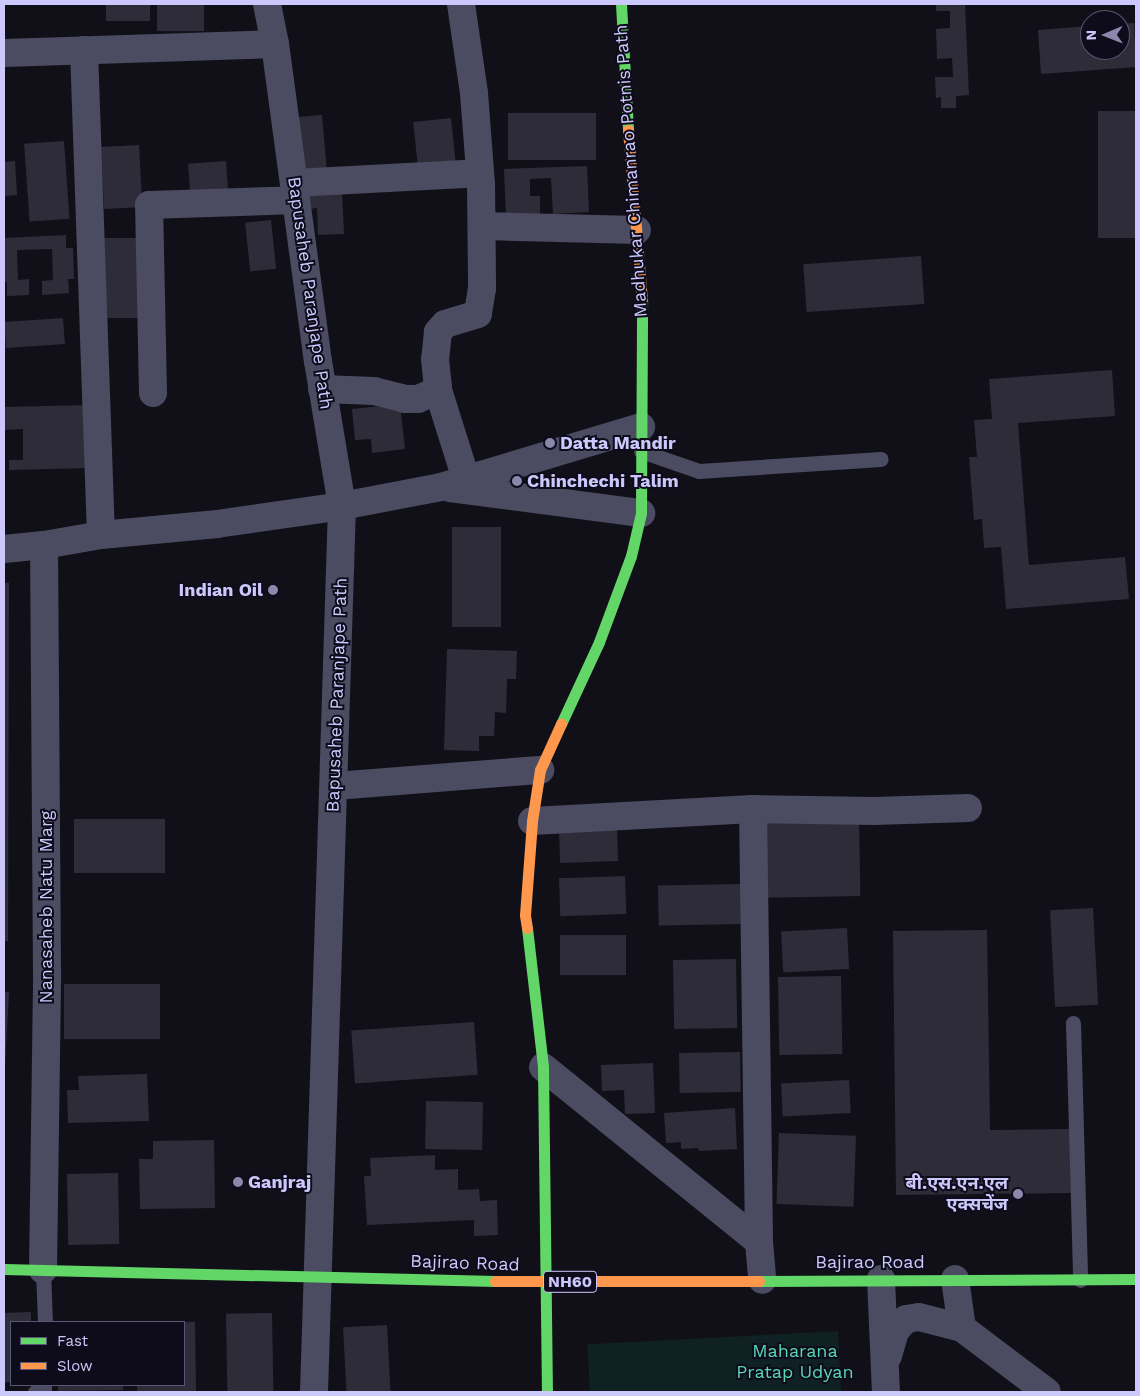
<!DOCTYPE html>
<html>
<head>
<meta charset="utf-8">
<style>
	body { margin:0 }
	#map { position:relative; width:1140px; height:1396px; overflow:hidden; background:#111018; font-family:"Work Sans","Noto Sans Devanagari",sans-serif }
	div>[style] { position:absolute }
	.green>* { inset:0; background:#0f2122; transform-origin:0 0 }
	.building>* { inset:0; background:#2f2c3a; transform-origin:0 0 }
	.lane>* { height:15px; margin:-7.5px; padding:0 7.5px; transform-origin:7.5px; border-radius:7.5px; background:#4b4b61 }
	.street>* { height:28px; margin:-14px; padding:0 14px; transform-origin:14px; border-radius:14px; background:#4b4b61 }
	.fast>* { height:11px; margin:-5.5px; padding:0 5.5px; transform-origin:5.5px; border-radius:5.5px; background:#63d668 }
	.slow>* { height:11px; margin:-5.5px; padding:0 5.5px; transform-origin:5.5px; border-radius:5.5px; background:#ff974d }
	.dots>* { width:14px; height:14px; translate:-50% -50%; box-sizing:border-box; border:2px solid #0e0c1b; border-radius:50% }
	span { translate:-50% -50%; white-space:nowrap; text-align:center; line-height:1.15; -webkit-text-stroke:4px #0e0c1b; paint-order:stroke }
	.shield-label span { padding:1px 4px; background:#0e0c1b; border:1px solid; border-radius:4px; -webkit-text-stroke-width:0 }
	.shield-label { font-size:16px; color:#cdc8fc; font-weight:700 }
	.street-label { font-size:18px; color:#cdc8fc }
	.poi-label { font-size:18px; color:#cdc8fc; font-weight:700 }
	.left { translate:0 -50%; text-align:left }
	.right { translate:-100% -50%; text-align:right }
	.park-label { font-size:18px; color:#59d7b4 }
	.frame { position:absolute; inset:0; border:5px solid #cdc8fc; pointer-events:none }
	.legend { position:absolute; left:10px; top:1321px; width:175px; height:65px; box-sizing:border-box; background:#0e0c1b; border:1px solid #5a5775; margin:0; padding:6px 9px; list-style:none; font-size:15px; color:#cdc8fc }
	.legend li { display:flex; align-items:center; gap:10px; height:25px }
	.legend b { width:25px; border:1px solid #5a5775 }
	.north { position:absolute; left:1080px; top:10px; width:50px; height:50px; box-sizing:border-box; background:#0e0c1b; border:1px solid #5a5775; border-radius:50%; rotate:269deg; font-size:14px; font-weight:700; line-height:20px; text-align:center; color:#cdc8fc }
	.north::after { content:''; display:block; margin:auto; width:18px; height:22px; background:#8b88ac; clip-path:polygon(50% 0,100% 100%,50% 72%,0 100%) }
</style>
</head>
<body>
<div id="map">
	<div class="green">
		<div style="left:838px;top:1331px;width:61px;height:251px;rotate:87deg"></div>
	</div>
	<div class="building">
		<div style="left:106px;top:4px;width:44px;height:17px"></div>
		<div style="left:157px;top:4px;width:47px;height:27px"></div>
		<div style="clip-path:polygon(936px 4px,965px 4px,969px 95px,956px 96px,956px 108px,941px 108px,941px 97px,936px 98px,935px 77px,953px 77px,952px 58px,937px 59px,936px 29px,950px 28px,950px 11px,936px 11px)"></div>
		<div style="clip-path:polygon(1134px 23px,1136px 67px,1041px 74px,1038px 30px,1090px 26px,1090px 50px,1120px 50px,1120px 24px)"></div>
		<div style="left:1136px;top:111px;width:127px;height:38px;rotate:90deg"></div>
		<div style="left:596px;top:113px;width:47px;height:88px;rotate:90deg"></div>
		<div style="left:322px;top:115px;width:54px;height:27px;rotate:85deg"></div>
		<div style="left:451px;top:118px;width:46px;height:38px;rotate:84deg"></div>
		<div style="left:64px;top:141px;width:78px;height:40px;rotate:86deg"></div>
		<div style="left:139px;top:145px;width:62px;height:38px;rotate:87deg"></div>
		<div style="clip-path:polygon(15px 161px,17px 195px,4px 196px,4px 162px)"></div>
		<div style="left:226px;top:161px;width:28px;height:38px;rotate:86deg"></div>
		<div style="clip-path:polygon(587px 166px,589px 212px,553px 214px,551px 178px,530px 179px,530px 196px,540px 196px,540px 215px,506px 216px,504px 169px)"></div>
		<div style="clip-path:polygon(342px 191px,344px 234px,318px 235px,317px 208px,308px 209px,307px 193px)"></div>
		<div style="left:271px;top:220px;width:49px;height:26px;rotate:84deg"></div>
		<div style="clip-path:polygon(66px 235px,66px 248px,73px 248px,74px 279px,68px 279px,69px 293px,42px 295px,42px 281px,53px 280px,52px 249px,17px 250px,18px 280px,29px 279px,29px 295px,7px 296px,7px 282px,4px 282px,4px 238px)"></div>
		<div style="left:103px;top:238px;width:35px;height:80px"></div>
		<div style="left:921px;top:256px;width:48px;height:118px;rotate:86deg"></div>
		<div style="left:63px;top:318px;width:26px;height:59px;rotate:86deg"></div>
		<div style="clip-path:polygon(1112px 370px,1115px 416px,1018px 423px,1029px 565px,1125px 557px,1129px 599px,1006px 609px,1001px 547px,984px 548px,982px 519px,974px 520px,969px 457px,977px 457px,974px 420px,992px 419px,989px 379px)"></div>
		<div style="clip-path:polygon(400px 404px,405px 449px,372px 453px,371px 439px,355px 440px,352px 409px)"></div>
		<div style="clip-path:polygon(89px 405px,90px 468px,9px 470px,9px 460px,23px 460px,23px 429px,4px 430px,4px 407px)"></div>
		<div style="left:452px;top:527px;width:49px;height:100px"></div>
		<div style="clip-path:polygon(4px 583px,9px 583px,8px 941px,4px 941px)"></div>
		<div style="clip-path:polygon(447px 649px,517px 651px,516px 679px,507px 679px,506px 713px,495px 712px,494px 736px,479px 736px,479px 751px,444px 750px)"></div>
		<div style="left:74px;top:819px;width:91px;height:54px"></div>
		<div style="left:859px;top:819px;width:77px;height:94px;rotate:89deg"></div>
		<div style="left:617px;top:829px;width:32px;height:58px;rotate:88deg"></div>
		<div style="left:625px;top:876px;width:38px;height:66px;rotate:88deg"></div>
		<div style="left:741px;top:884px;width:40px;height:83px;rotate:89deg"></div>
		<div style="left:1093px;top:908px;width:97px;height:43px;rotate:87deg"></div>
		<div style="left:847px;top:928px;width:41px;height:66px;rotate:87deg"></div>
		<div style="clip-path:polygon(987px 930px,990px 1130px,1070px 1129px,1071px 1193px,896px 1195px,893px 931px)"></div>
		<div style="left:626px;top:935px;width:40px;height:66px;rotate:90deg"></div>
		<div style="left:736px;top:959px;width:69px;height:63px;rotate:89deg"></div>
		<div style="left:841px;top:976px;width:78px;height:63px;rotate:89deg"></div>
		<div style="left:160px;top:984px;width:55px;height:96px;rotate:90deg"></div>
		<div style="clip-path:polygon(4px 992px,9px 992px,5px 1066px,4px 1066px)"></div>
		<div style="left:474px;top:1022px;width:53px;height:123px;rotate:86deg"></div>
		<div style="left:740px;top:1052px;width:40px;height:61px;rotate:89deg"></div>
		<div style="clip-path:polygon(653px 1063px,655px 1113px,625px 1114px,624px 1090px,602px 1091px,601px 1065px)"></div>
		<div style="clip-path:polygon(147px 1074px,149px 1121px,68px 1123px,67px 1090px,79px 1090px,78px 1076px)"></div>
		<div style="left:849px;top:1080px;width:33px;height:68px;rotate:87deg"></div>
		<div style="left:426px;top:1101px;width:57px;height:48px;rotate:1deg"></div>
		<div style="clip-path:polygon(735px 1108px,737px 1149px,699px 1151px,698px 1148px,681px 1149px,681px 1142px,666px 1143px,664px 1113px)"></div>
		<div style="left:779px;top:1133px;width:77px;height:71px;rotate:2deg"></div>
		<div style="clip-path:polygon(214px 1140px,215px 1208px,140px 1209px,139px 1159px,153px 1159px,153px 1141px)"></div>
		<div style="clip-path:polygon(435px 1155px,435px 1170px,458px 1169px,458px 1190px,479px 1189px,480px 1201px,497px 1200px,498px 1235px,474px 1236px,474px 1220px,367px 1225px,364px 1176px,371px 1176px,370px 1158px)"></div>
		<div style="left:118px;top:1173px;width:71px;height:51px;rotate:89deg"></div>
		<div style="clip-path:polygon(31px 1312px,31px 1322px,11px 1322px,11px 1382px,4px 1382px,4px 1313px)"></div>
		<div style="left:272px;top:1313px;width:78px;height:46px;rotate:89deg"></div>
		<div style="clip-path:polygon(184px 1322px,195px 1322px,196px 1391px,137px 1392px,137px 1385px,184px 1385px)"></div>
		<div style="left:387px;top:1325px;width:67px;height:44px;rotate:87deg"></div>
		<div style="clip-path:polygon(58px 1385px,123px 1385px,123px 1390px,58px 1391px)"></div>
	</div>
	<div class="lane">
		<div style="left:641px;top:451px;width:61px;rotate:19deg"></div>
		<div style="left:699px;top:471px;width:182px;rotate:-3.8deg"></div>
		<div style="left:1073px;top:1023px;width:257px;rotate:88.4deg"></div>
		<div style="left:43px;top:1270px;width:52px;rotate:87.8deg"></div>
		<div style="left:35px;top:1392px;width:9px;rotate:-18deg"></div>
		<div style="left:44px;top:1389px;width:4px;rotate:-90deg"></div>
	</div>
	<div class="street">
		<div style="left:267px;top:4px;width:41px;rotate:78.7deg"></div>
		<div style="left:275px;top:44px;width:320px;rotate:82.3deg"></div>
		<div style="left:318px;top:361px;width:147px;rotate:80.6deg"></div>
		<div style="left:342px;top:506px;width:886px;rotate:91.81deg"></div>
		<div style="left:461px;top:4px;width:90px;rotate:81.7deg"></div>
		<div style="left:474px;top:93px;width:91px;rotate:85.6deg"></div>
		<div style="left:481px;top:184px;width:104px;rotate:89.4deg"></div>
		<div style="left:482px;top:288px;width:26px;rotate:99deg"></div>
		<div style="left:478px;top:314px;width:34px;rotate:163deg"></div>
		<div style="left:445px;top:324px;width:11px;rotate:131deg"></div>
		<div style="left:438px;top:332px;width:27px;rotate:96deg"></div>
		<div style="left:435px;top:359px;width:31px;rotate:84deg"></div>
		<div style="left:438px;top:390px;width:93px;rotate:72.5deg"></div>
		<div style="left:84px;top:50px;width:485px;rotate:88deg"></div>
		<div style="left:4px;top:53px;width:271px;rotate:-1.9deg"></div>
		<div style="left:294px;top:183px;width:170px;rotate:-3deg"></div>
		<div style="left:482px;top:226px;width:155px;rotate:1.5deg"></div>
		<div style="left:322px;top:389px;width:52px;rotate:2.2deg"></div>
		<div style="left:374px;top:391px;width:32px;rotate:14deg"></div>
		<div style="left:405px;top:399px;width:13px"></div>
		<div style="left:418px;top:399px;width:22px;rotate:-24deg"></div>
		<div style="left:153px;top:393px;width:188px;rotate:-91.2deg"></div>
		<div style="left:149px;top:205px;width:147px;rotate:-1.9deg"></div>
		<div style="left:450px;top:488px;width:193px;rotate:7.5deg"></div>
		<div style="left:4px;top:549px;width:40px;rotate:-5.7deg"></div>
		<div style="left:44px;top:545px;width:58px;rotate:-10deg"></div>
		<div style="left:101px;top:535px;width:117px;rotate:-5.4deg"></div>
		<div style="left:217px;top:524px;width:126px;rotate:-8.2deg"></div>
		<div style="left:342px;top:506px;width:101px;rotate:-10.9deg"></div>
		<div style="left:441px;top:487px;width:209px;rotate:-16.7deg"></div>
		<div style="left:335px;top:786px;width:206px;rotate:-4.5deg"></div>
		<div style="left:753px;top:809px;width:433px;rotate:89.2deg"></div>
		<div style="left:759px;top:1242px;width:38px;rotate:85deg"></div>
		<div style="left:532px;top:821px;width:221px;rotate:-3.1deg"></div>
		<div style="left:753px;top:809px;width:121px;rotate:0.9deg"></div>
		<div style="left:874px;top:811px;width:94px;rotate:-1.8deg"></div>
		<div style="left:543px;top:1067px;width:278px;rotate:39deg"></div>
		<div style="left:43px;top:1270px;width:297px;rotate:-89.2deg"></div>
		<div style="left:47px;top:973px;width:428px;rotate:-90.4deg"></div>
		<div style="left:881px;top:1279px;width:113px;rotate:87.5deg"></div>
		<div style="left:955px;top:1279px;width:49px;rotate:81.9deg"></div>
		<div style="left:962px;top:1328px;width:106px;rotate:37deg"></div>
		<div style="left:888px;top:1356px;width:26px;rotate:-74deg"></div>
		<div style="left:895px;top:1331px;width:16px;rotate:-47deg"></div>
		<div style="left:906px;top:1319px;width:13px;rotate:-9deg"></div>
		<div style="left:919px;top:1317px;width:44px;rotate:14.3deg"></div>
	</div>
	<div class="fast">
		<div style="left:621px;top:4px;width:126px;rotate:86.8deg"></div>
		<div style="left:561px;top:724px;width:90px;rotate:-65.1deg"></div>
		<div style="left:599px;top:642px;width:92px;rotate:-69.6deg"></div>
		<div style="left:631px;top:556px;width:44px;rotate:-76.9deg"></div>
		<div style="left:641px;top:513px;width:213px;rotate:-89.7deg"></div>
		<div style="left:527px;top:928px;width:140px;rotate:83.4deg"></div>
		<div style="left:543px;top:1067px;width:325px;rotate:89.3deg"></div>
		<div style="left:4px;top:1269px;width:491px;rotate:1.4deg"></div>
		<div style="left:759px;top:1281px;width:377px;rotate:-0.3deg"></div>
	</div>
	<div class="slow">
		<div style="left:628px;top:130px;width:171px;rotate:85.3deg"></div>
		<div style="left:527px;top:928px;width:13px;rotate:-99deg"></div>
		<div style="left:525px;top:915px;width:94px;rotate:-85.7deg"></div>
		<div style="left:532px;top:821px;width:52px;rotate:-81.1deg"></div>
		<div style="left:540px;top:770px;width:51px;rotate:-65.5deg"></div>
		<div style="left:495px;top:1281px;width:264px"></div>
	</div>
	<div class="dots">
		<div style="left:550px;top:443px;background:#8b88ac"></div>
		<div style="left:517px;top:481px;background:#8b88ac"></div>
		<div style="left:273px;top:590px;background:#8b88ac"></div>
		<div style="left:238px;top:1182px;background:#8b88ac"></div>
		<div style="left:1018px;top:1194px;background:#8b88ac"></div>
	</div>
	<div class="shield-label">
		<span style="left:570px;top:1282px">NH60</span>
	</div>
	<div class="street-label">
		<span style="left:631px;top:171px;rotate:-94deg">Madhukar Chimanrao Potnis Path</span>
		<span style="left:310px;top:293px;rotate:82deg">Bapusaheb Paranjape Path</span>
		<span style="left:337px;top:695px;rotate:-88deg">Bapusaheb Paranjape Path</span>
		<span style="left:46px;top:907px;rotate:-90deg">Nanasaheb Natu Marg</span>
		<span style="left:870px;top:1262px">Bajirao Road</span>
		<span style="left:465px;top:1263px;rotate:2deg">Bajirao Road</span>
	</div>
	<div class="poi-label">
		<span class="left" style="left:560px;top:443px">Datta Mandir</span>
		<span class="left" style="left:527px;top:481px">Chinchechi Talim</span>
		<span class="right" style="left:263px;top:590px">Indian Oil</span>
		<span class="left" style="left:248px;top:1182px">Ganjraj</span>
		<span class="right" style="left:1008px;top:1194px">बी.एस.एन.एल<br>एक्सचेंज</span>
	</div>
	<div class="park-label">
		<span style="left:795px;top:1362px">Maharana<br>Pratap Udyan</span>
	</div>
	<div class="frame"></div>
	<ul class="legend">
	<li><b style="height:6px;background:#63d668"></b>Fast</li>
	<li><b style="height:6px;background:#ff974d"></b>Slow</li>
	</ul>
	<div class="north">N</div>
</div>
</body>
</html>
